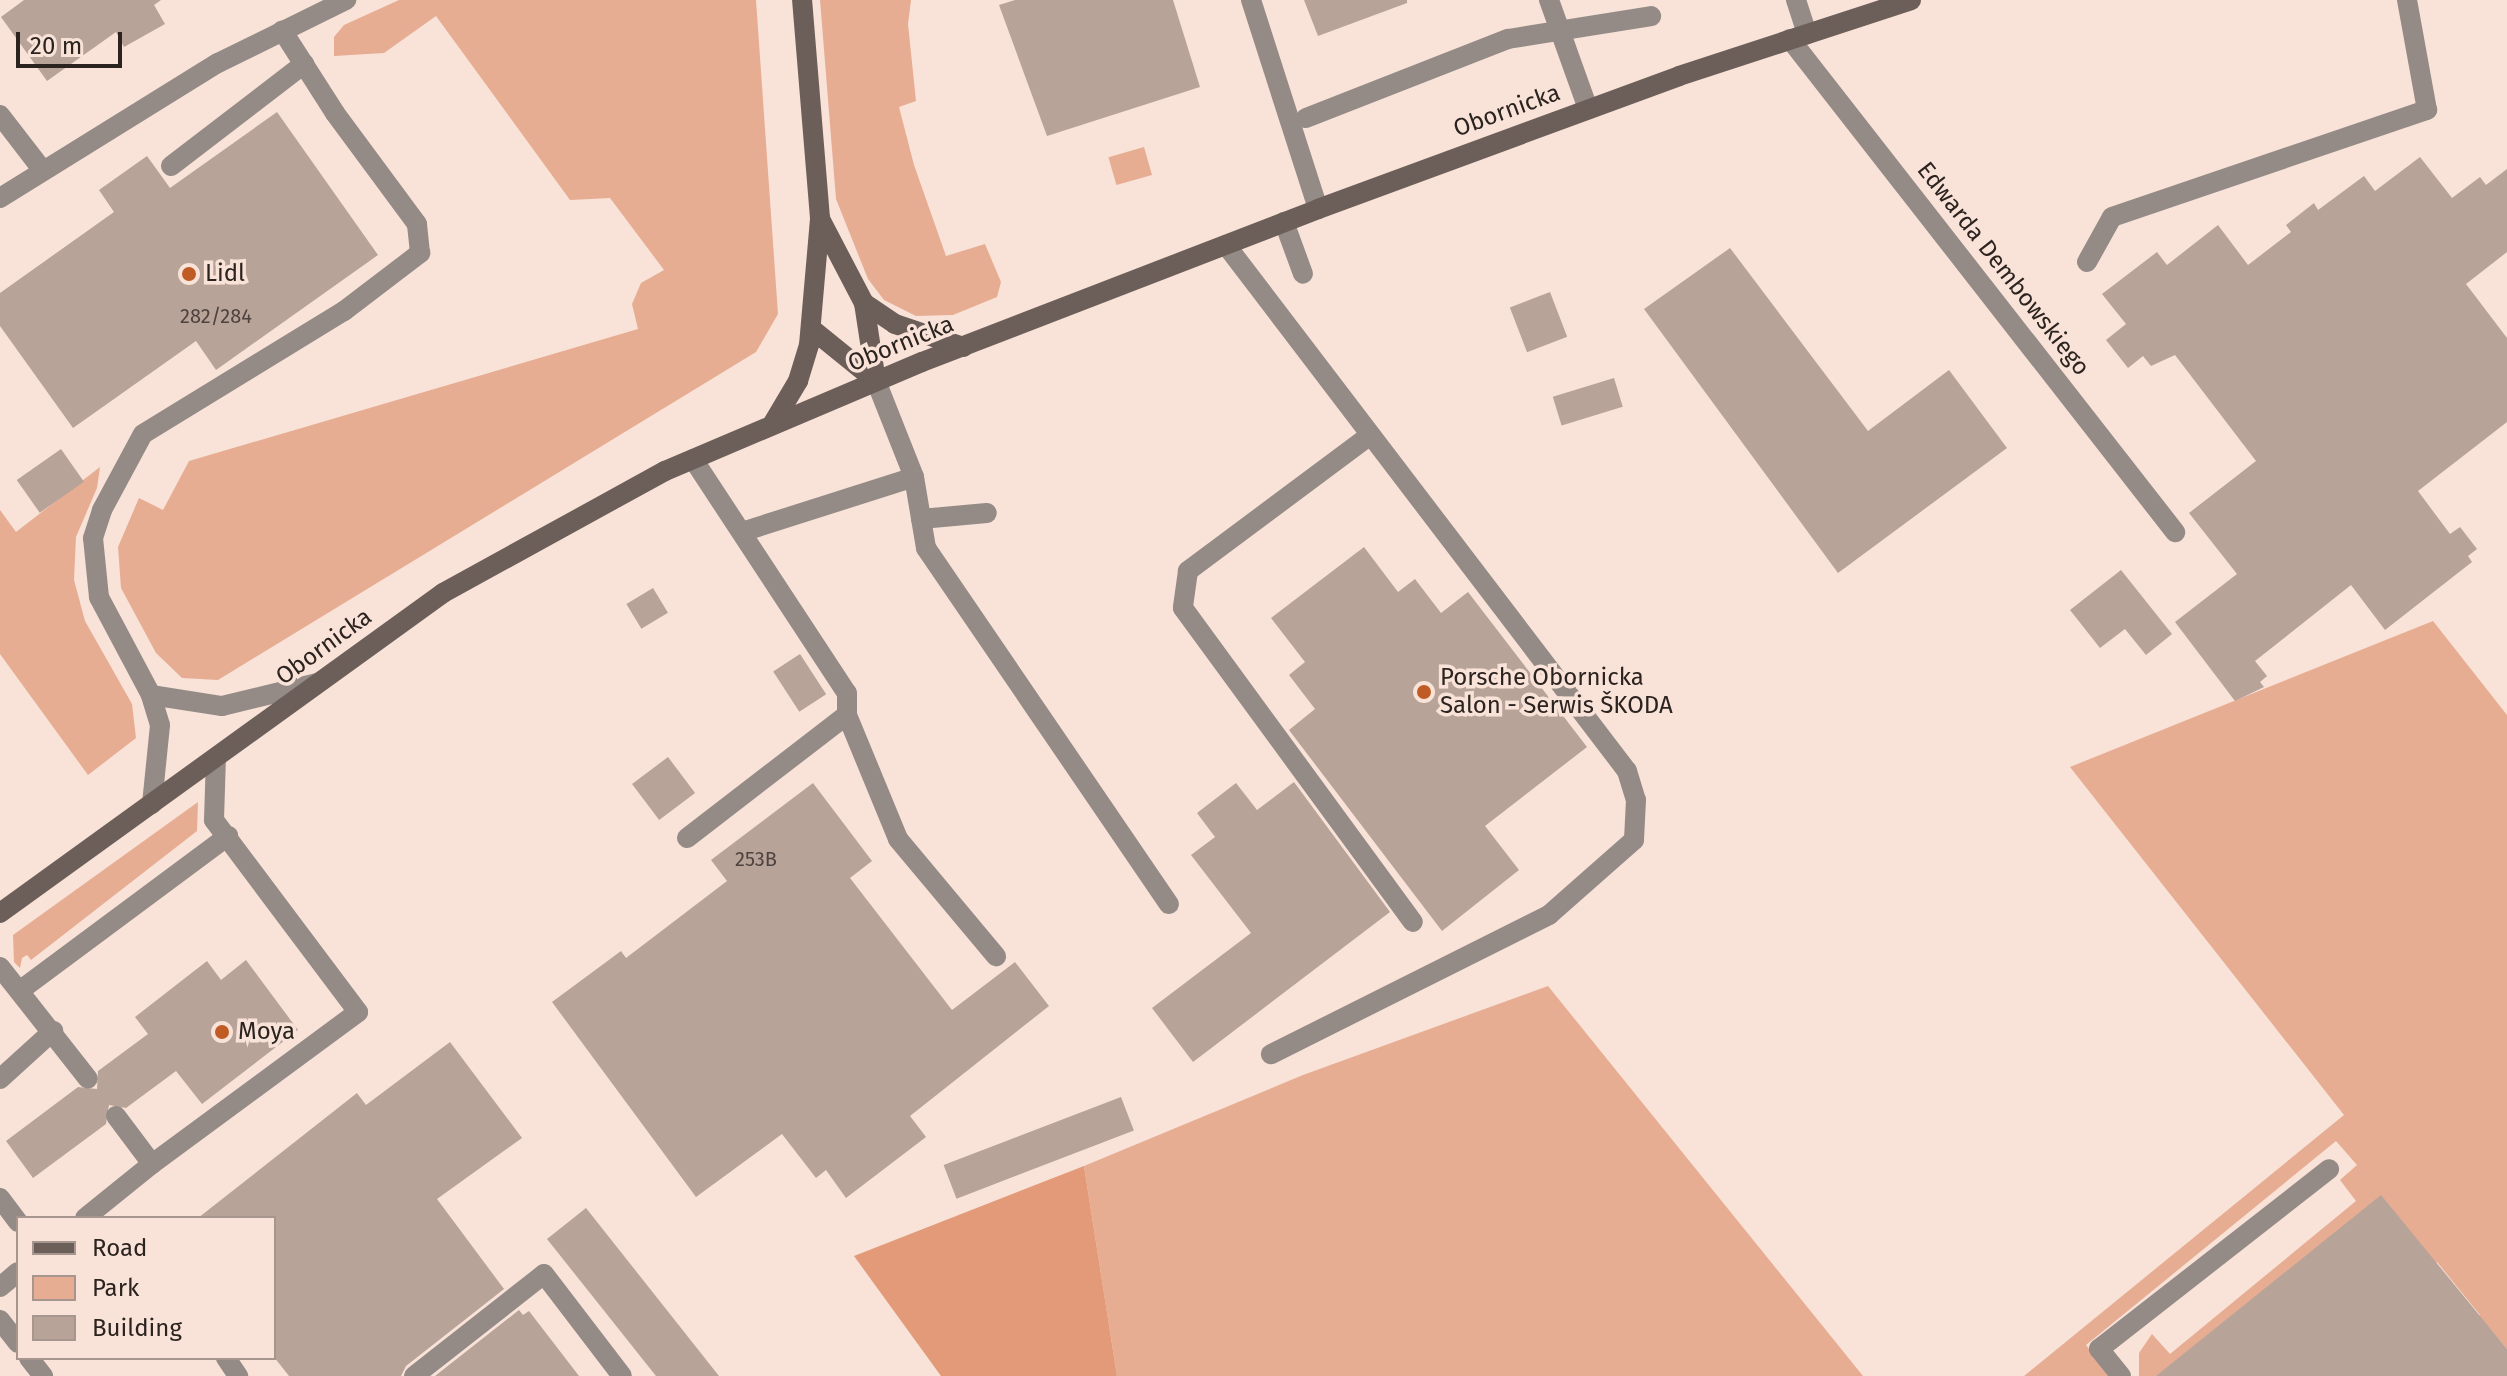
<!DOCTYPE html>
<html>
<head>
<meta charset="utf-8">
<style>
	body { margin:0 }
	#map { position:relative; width:2507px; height:1376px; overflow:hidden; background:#f9e2d8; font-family:"Fira Sans",sans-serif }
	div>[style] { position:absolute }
	.green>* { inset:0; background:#e6ad93; transform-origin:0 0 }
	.forest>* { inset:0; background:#e39a79 }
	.building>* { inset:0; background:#b8a399; transform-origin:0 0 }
	.lane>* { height:20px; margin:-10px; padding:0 10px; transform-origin:10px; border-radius:10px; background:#948b87 }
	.street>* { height:20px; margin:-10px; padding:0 10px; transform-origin:10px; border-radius:10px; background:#948b87 }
	.secondary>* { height:20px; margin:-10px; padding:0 10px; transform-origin:10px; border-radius:10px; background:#6c5f59 }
	.dots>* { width:22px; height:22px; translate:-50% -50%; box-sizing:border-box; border:4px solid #f9e2d8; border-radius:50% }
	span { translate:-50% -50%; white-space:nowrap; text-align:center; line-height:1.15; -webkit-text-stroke:7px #f9e2d8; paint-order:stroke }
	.number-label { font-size:20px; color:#4e433e }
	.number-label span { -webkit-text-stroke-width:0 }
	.street-label { font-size:24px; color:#2b231f }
	.poi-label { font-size:24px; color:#2b231f }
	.left { translate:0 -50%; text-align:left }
	.legend { position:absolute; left:16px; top:1216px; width:260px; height:144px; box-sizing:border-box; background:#f9e2d8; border:2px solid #a7968e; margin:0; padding:10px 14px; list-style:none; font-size:24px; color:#2b231f }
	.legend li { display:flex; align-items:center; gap:16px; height:40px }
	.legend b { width:40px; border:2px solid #a7968e }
	.scale { position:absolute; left:16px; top:32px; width:106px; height:36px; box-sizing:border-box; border:4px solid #2b231f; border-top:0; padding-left:10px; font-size:24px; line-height:28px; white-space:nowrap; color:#2b231f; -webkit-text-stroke:6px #f9e2d8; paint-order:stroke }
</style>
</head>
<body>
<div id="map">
	<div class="green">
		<div style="clip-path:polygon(399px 0,756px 0,778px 314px,756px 352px,218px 680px,182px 678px,156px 653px,121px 588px,118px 547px,139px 498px,163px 510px,189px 461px,638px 329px,632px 304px,641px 283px,664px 270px,610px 198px,570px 200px,436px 16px,384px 53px,334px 56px,334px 37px,344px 25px)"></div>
		<div style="clip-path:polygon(820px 0,911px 0,908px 24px,916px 101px,899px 107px,914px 165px,946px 256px,985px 244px,1001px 282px,997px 297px,953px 315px,916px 316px,884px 300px,868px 279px,836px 199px)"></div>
		<div style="left:1144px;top:147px;width:29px;height:37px;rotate:74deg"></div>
		<div style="clip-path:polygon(100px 467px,97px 488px,76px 537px,74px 580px,85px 621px,132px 704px,136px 738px,88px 775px,0 654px,0 510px,16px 532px)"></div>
		<div style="clip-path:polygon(2433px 621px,2507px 715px,2507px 1349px,2492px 1331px,2407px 1376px,2480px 1315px,2437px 1262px,2299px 1376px,2139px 1376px,2139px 1353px,2152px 1334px,2170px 1354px,2356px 1201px,2340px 1180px,2357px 1165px,2336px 1141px,2086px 1345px,2111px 1376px,2024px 1376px,2344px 1115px,2070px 767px)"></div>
		<div style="clip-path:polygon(198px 802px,197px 831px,31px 960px,27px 955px,22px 958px,20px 968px,14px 962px,13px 935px)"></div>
		<div style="clip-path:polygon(1548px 986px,1863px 1376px,1117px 1376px,1084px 1166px,1303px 1075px)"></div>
	</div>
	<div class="forest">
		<div style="clip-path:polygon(1084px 1166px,1117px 1376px,941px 1376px,854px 1256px)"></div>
	</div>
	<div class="building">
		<div style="clip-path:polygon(24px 0,161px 0,154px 5px,165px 24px,124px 47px,116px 32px,47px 81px,1px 17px)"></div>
		<div style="clip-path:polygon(1015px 0,1173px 0,1200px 87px,1047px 136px,999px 5px)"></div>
		<div style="clip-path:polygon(1304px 0,1407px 0,1407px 3px,1318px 36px)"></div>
		<div style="clip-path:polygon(277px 112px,378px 255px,216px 370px,196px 341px,73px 428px,0 326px,0 293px,114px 212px,99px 190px,147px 156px,170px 188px)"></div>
		<div style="clip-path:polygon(2420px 157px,2452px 198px,2480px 177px,2486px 185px,2507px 169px,2507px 252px,2466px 284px,2507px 338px,2507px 422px,2418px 491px,2450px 534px,2460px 527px,2477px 549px,2468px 556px,2472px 562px,2385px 630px,2351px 585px,2255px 661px,2267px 676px,2260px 682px,2264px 687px,2235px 701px,2175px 622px,2237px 574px,2189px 513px,2256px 461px,2175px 355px,2151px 366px,2143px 356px,2128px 368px,2106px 340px,2126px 324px,2102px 294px,2157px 252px,2167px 265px,2218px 225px,2248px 265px,2291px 232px,2286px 225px,2314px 203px,2318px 210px,2364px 176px,2375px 191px)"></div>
		<div style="clip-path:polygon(1730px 248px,1868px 431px,1949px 370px,2007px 448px,1838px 573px,1644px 309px)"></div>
		<div style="left:1550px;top:292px;width:48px;height:43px;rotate:69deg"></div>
		<div style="left:1614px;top:378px;width:30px;height:64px;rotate:73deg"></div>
		<div style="left:61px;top:449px;width:40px;height:54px;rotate:55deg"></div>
		<div style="clip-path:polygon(1364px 547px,1398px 592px,1415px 579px,1441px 613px,1468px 592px,1587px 747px,1485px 826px,1519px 870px,1442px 931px,1289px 730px,1315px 709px,1289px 675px,1305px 662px,1271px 618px)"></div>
		<div style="clip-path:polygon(2121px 570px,2172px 634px,2146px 655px,2125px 629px,2100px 648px,2070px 610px)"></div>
		<div style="left:653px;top:588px;width:29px;height:31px;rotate:59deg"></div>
		<div style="left:800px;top:654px;width:48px;height:32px;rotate:57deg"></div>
		<div style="left:668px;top:757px;width:45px;height:45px;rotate:53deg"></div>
		<div style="clip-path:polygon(1294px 782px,1390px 912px,1193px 1062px,1152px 1008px,1251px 933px,1191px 855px,1215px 837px,1197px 813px,1236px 783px,1257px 810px)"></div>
		<div style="clip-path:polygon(813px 783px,872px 861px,850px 878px,952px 1010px,1015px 962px,1049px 1006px,910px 1116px,926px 1137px,846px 1198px,826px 1170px,816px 1178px,782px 1134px,696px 1197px,552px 1002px,621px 951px,626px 958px,727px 881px,711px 860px)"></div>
		<div style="clip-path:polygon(246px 960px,298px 1030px,202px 1104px,176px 1071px,126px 1108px,109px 1105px,106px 1124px,33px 1178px,6px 1141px,78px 1087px,97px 1089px,98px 1071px,148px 1034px,135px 1017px,207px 961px,221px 980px)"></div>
		<div style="clip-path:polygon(450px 1042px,522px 1138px,437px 1199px,504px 1289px,406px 1366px,401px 1376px,289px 1376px,274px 1357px,274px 1218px,198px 1218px,357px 1093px,366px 1105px)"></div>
		<div style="left:1121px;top:1097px;width:36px;height:190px;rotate:69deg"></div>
		<div style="clip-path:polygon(2381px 1195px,2507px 1349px,2507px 1376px,2156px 1376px)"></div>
		<div style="clip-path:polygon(586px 1208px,719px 1376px,656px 1376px,547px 1239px)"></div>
		<div style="clip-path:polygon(519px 1310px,523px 1315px,529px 1311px,579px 1376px,435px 1376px)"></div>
	</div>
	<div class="lane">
		<div style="left:1549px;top:0;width:116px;rotate:70.3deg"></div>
		<div style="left:1796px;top:0;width:36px;rotate:72deg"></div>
		<div style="left:1306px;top:118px;width:217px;rotate:-21.4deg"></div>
		<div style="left:1508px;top:39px;width:145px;rotate:-9.1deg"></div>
		<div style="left:171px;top:166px;width:168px;rotate:-37.5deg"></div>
		<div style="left:1284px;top:222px;width:55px;rotate:69.9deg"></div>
		<div style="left:1226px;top:245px;width:661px;rotate:52.68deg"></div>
		<div style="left:1627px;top:771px;width:30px;rotate:73deg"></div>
		<div style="left:1636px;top:800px;width:40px;rotate:92.9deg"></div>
		<div style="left:1634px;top:840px;width:113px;rotate:138.6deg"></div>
		<div style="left:1549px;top:915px;width:311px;rotate:153.4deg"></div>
		<div style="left:2087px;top:262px;width:51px;rotate:-60.9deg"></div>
		<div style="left:2112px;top:217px;width:333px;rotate:-18.8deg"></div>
		<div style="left:2427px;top:110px;width:112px;rotate:-100.3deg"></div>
		<div style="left:876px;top:381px;width:103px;rotate:68.4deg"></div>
		<div style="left:914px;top:477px;width:72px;rotate:80.4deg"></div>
		<div style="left:926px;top:548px;width:431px;rotate:55.7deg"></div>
		<div style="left:1369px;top:436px;width:226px;rotate:143.3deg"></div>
		<div style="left:1188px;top:571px;width:37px;rotate:98deg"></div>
		<div style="left:1183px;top:608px;width:389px;rotate:53.8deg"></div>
		<div style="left:693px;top:459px;width:280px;rotate:56.7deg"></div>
		<div style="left:847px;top:693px;width:22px;rotate:90deg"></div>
		<div style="left:847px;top:715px;width:134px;rotate:67.6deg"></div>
		<div style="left:898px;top:839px;width:153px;rotate:50.1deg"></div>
		<div style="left:921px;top:519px;width:66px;rotate:-5.2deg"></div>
		<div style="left:745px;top:531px;width:177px;rotate:-17.7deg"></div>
		<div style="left:151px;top:695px;width:72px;rotate:8.8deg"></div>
		<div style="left:222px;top:706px;width:98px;rotate:-13.6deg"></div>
		<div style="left:152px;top:804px;width:79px;rotate:-84.2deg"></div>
		<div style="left:160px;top:725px;width:31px;rotate:-107deg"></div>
		<div style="left:151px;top:695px;width:111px;rotate:-118deg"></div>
		<div style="left:99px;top:597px;width:59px;rotate:-95.8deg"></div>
		<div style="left:93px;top:538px;width:29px;rotate:-72deg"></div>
		<div style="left:102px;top:510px;width:86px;rotate:-61.7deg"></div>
		<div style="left:143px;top:434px;width:236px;rotate:-31.5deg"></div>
		<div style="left:344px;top:311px;width:96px;rotate:-37.3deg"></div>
		<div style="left:420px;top:253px;width:29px;rotate:-96deg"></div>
		<div style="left:417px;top:224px;width:138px;rotate:-126.5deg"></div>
		<div style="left:335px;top:113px;width:98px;rotate:-122.6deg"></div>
		<div style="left:687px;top:838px;width:202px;rotate:-37.6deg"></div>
		<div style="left:0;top:967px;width:142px;rotate:51.8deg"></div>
		<div style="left:22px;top:989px;width:257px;rotate:-36.6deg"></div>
		<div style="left:0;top:1079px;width:72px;rotate:-42.2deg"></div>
		<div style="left:116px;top:1116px;width:60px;rotate:53.1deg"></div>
		<div style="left:152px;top:1164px;width:256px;rotate:-36.4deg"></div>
		<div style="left:358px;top:1012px;width:240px;rotate:-126.9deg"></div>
		<div style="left:214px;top:820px;width:62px;rotate:-88.2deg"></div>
		<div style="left:0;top:1198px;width:30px;rotate:53deg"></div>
		<div style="left:85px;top:1218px;width:86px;rotate:-38.9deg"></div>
		<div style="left:0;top:1287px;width:23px;rotate:-40deg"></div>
		<div style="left:226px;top:1358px;width:22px;rotate:56deg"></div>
		<div style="left:414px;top:1376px;width:165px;rotate:-38.1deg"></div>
		<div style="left:544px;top:1274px;width:128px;rotate:52.6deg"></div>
		<div style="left:2121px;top:1376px;width:35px;rotate:-129deg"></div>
		<div style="left:2099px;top:1349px;width:292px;rotate:-38deg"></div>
	</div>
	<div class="street">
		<div style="left:1251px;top:0;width:219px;rotate:72.2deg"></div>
		<div style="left:1790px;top:39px;width:626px;rotate:52.01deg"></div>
		<div style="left:0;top:115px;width:67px;rotate:52.3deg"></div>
		<div style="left:0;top:198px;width:256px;rotate:-31.8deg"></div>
		<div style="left:218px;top:63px;width:143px;rotate:-26.2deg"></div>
		<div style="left:0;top:1320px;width:29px;rotate:52deg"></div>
		<div style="left:29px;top:1358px;width:23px;rotate:52deg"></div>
	</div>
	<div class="secondary">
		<div style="left:820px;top:219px;width:95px;rotate:62.4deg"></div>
		<div style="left:864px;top:303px;width:37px;rotate:34deg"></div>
		<div style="left:895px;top:324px;width:72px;rotate:18.7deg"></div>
		<div style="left:864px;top:303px;width:79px;rotate:81.3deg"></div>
		<div style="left:813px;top:330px;width:81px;rotate:39deg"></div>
		<div style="left:773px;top:423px;width:49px;rotate:-59.2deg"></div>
		<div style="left:798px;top:381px;width:38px;rotate:-73deg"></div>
		<div style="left:809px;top:345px;width:127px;rotate:-85deg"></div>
		<div style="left:820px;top:218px;width:219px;rotate:-94.7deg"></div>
		<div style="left:0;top:913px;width:546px;rotate:-35.84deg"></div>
		<div style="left:443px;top:593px;width:253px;rotate:-28.8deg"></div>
		<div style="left:665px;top:471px;width:279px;rotate:-23deg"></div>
		<div style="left:922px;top:362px;width:425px;rotate:-21.1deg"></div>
		<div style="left:1318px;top:209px;width:385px;rotate:-20.2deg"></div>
		<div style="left:1679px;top:76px;width:244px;rotate:-18.1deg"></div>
	</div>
	<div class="dots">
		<div style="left:189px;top:274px;background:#bf5b25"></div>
		<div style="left:1424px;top:692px;background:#bf5b25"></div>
		<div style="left:222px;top:1032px;background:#bf5b25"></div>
	</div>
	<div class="number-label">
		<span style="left:216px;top:316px">282/284</span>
		<span style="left:756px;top:859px">253B</span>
	</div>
	<div class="street-label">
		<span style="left:1507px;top:111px;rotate:-20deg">Obornicka</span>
		<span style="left:2003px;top:269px;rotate:52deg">Edwarda Dembowskiego</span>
		<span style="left:901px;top:344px;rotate:-22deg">Obornicka</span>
		<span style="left:324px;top:647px;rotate:-36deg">Obornicka</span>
	</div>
	<div class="poi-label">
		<span class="left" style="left:205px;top:274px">Lidl</span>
		<span class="left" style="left:1440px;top:692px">Porsche Obornicka<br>Salon - Serwis ŠKODA</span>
		<span class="left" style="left:238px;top:1032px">Moya</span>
	</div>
	<ul class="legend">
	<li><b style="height:10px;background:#6c5f59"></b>Road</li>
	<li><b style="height:22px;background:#e6ad93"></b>Park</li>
	<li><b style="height:22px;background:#b8a399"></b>Building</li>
	</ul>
	<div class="scale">20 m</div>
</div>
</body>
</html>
